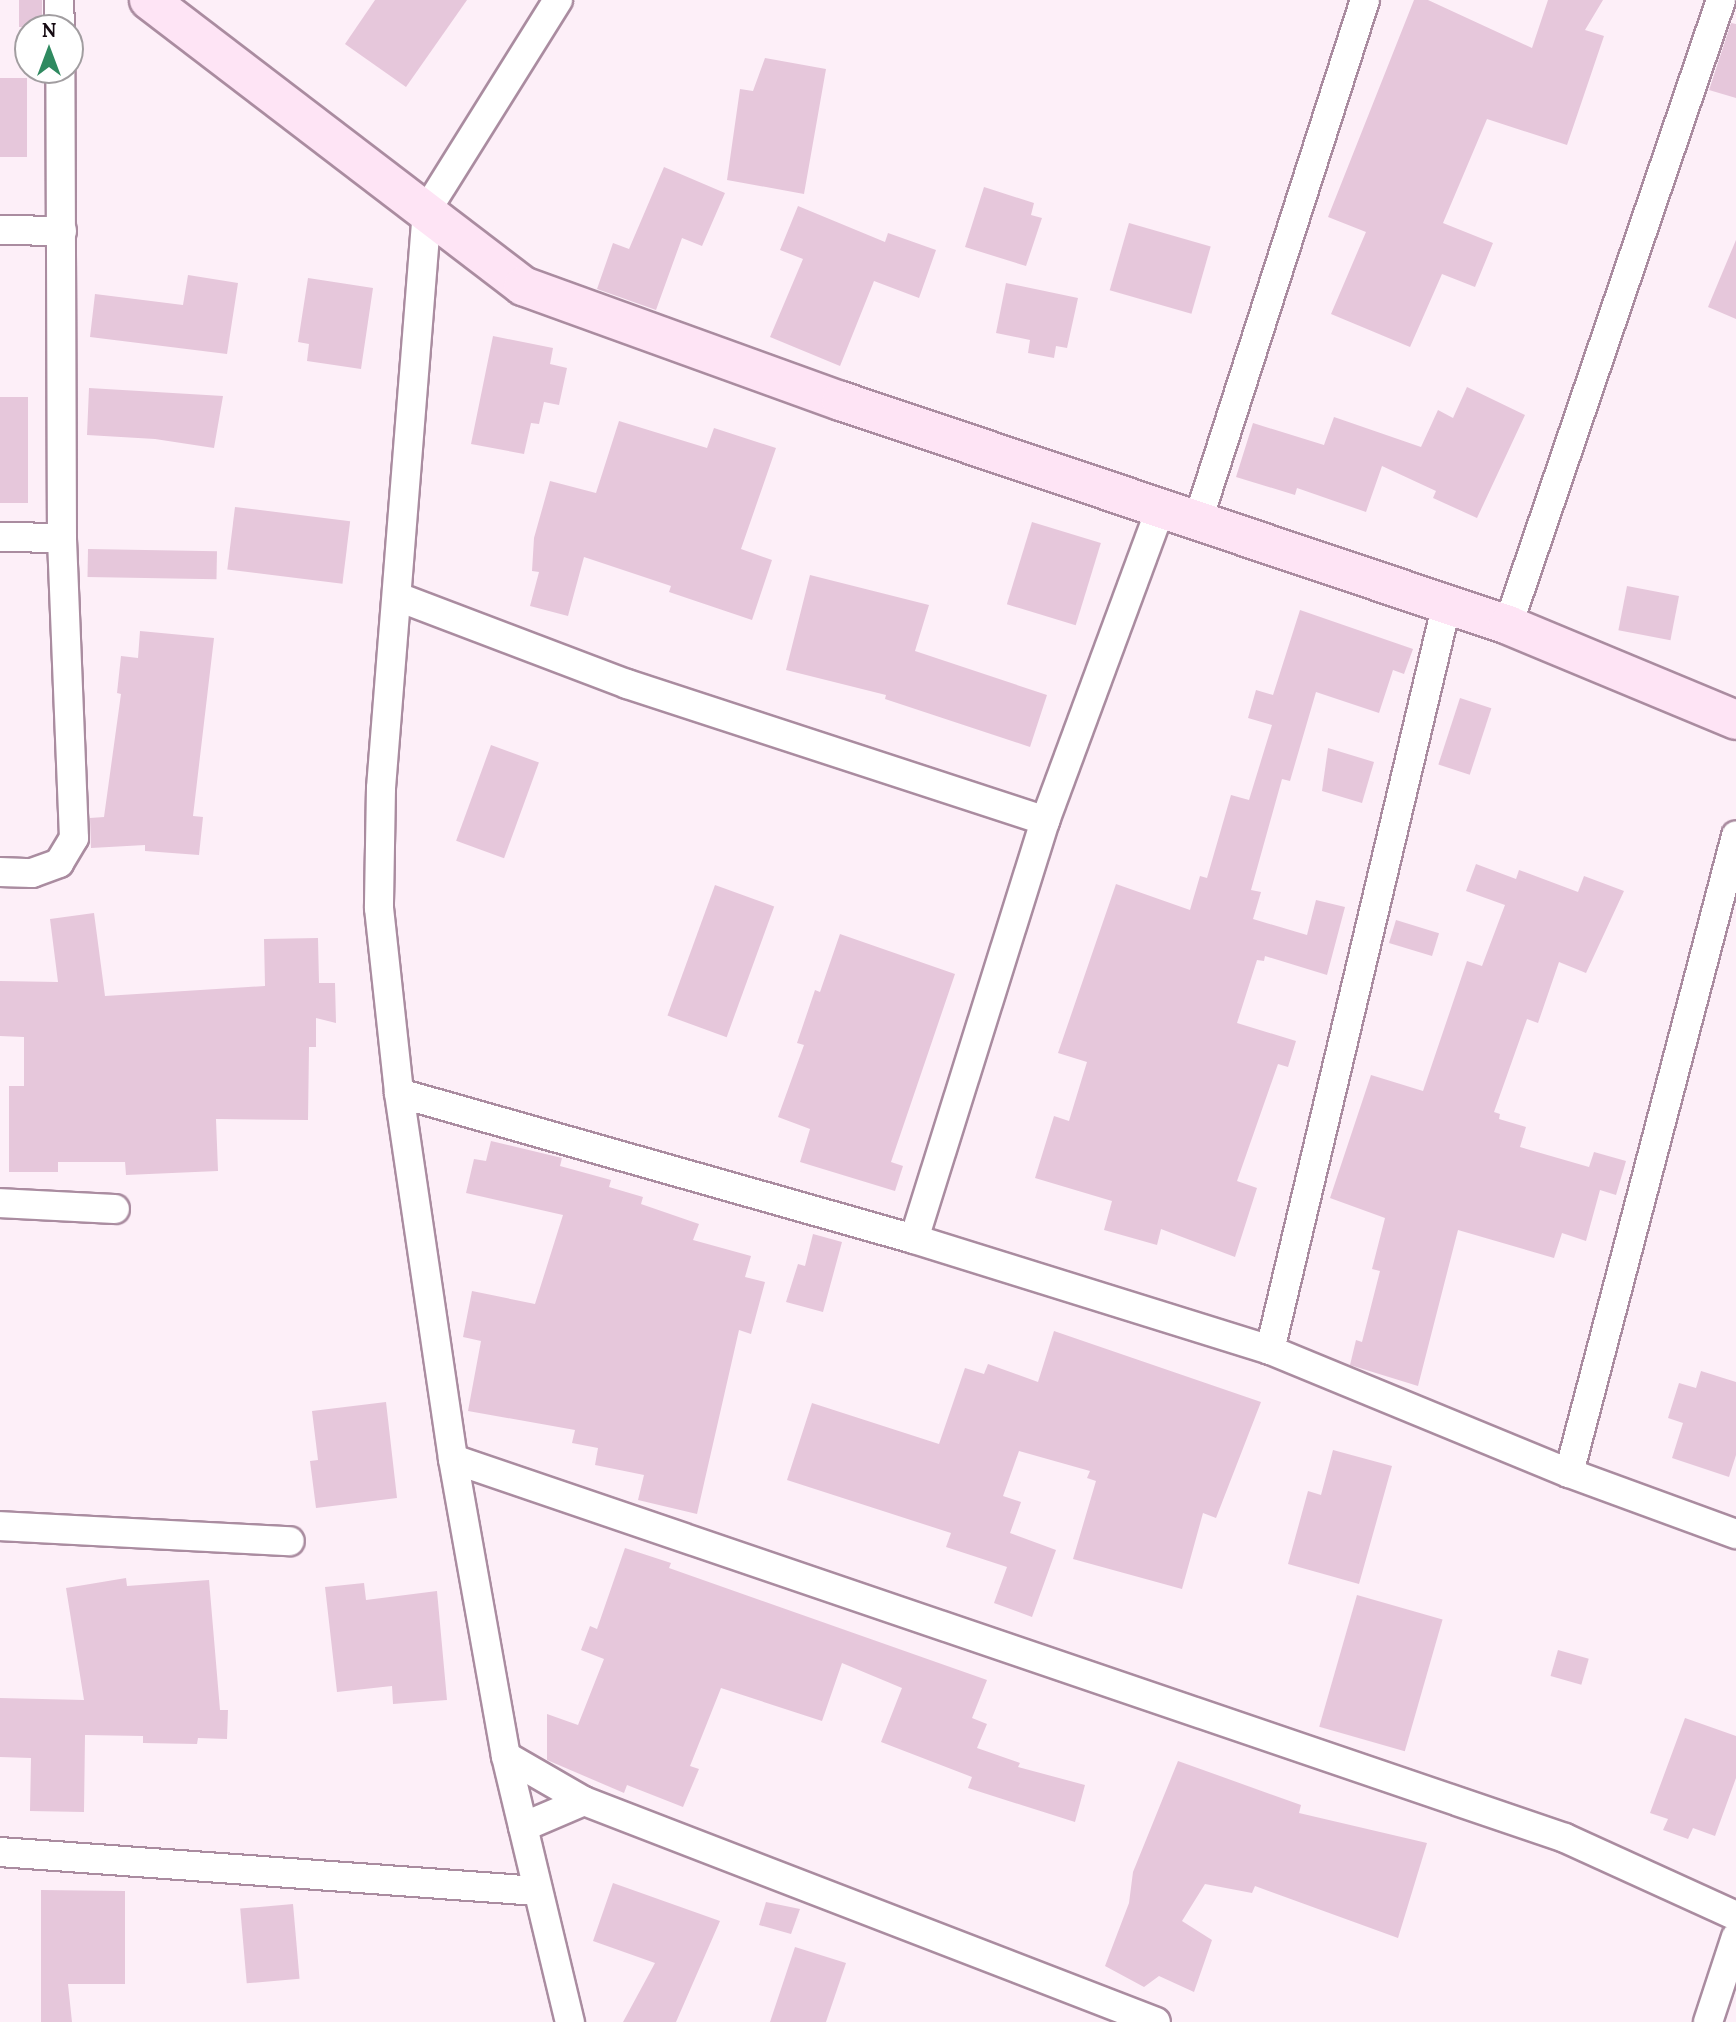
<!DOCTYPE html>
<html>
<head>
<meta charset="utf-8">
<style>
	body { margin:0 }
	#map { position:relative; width:1736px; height:2022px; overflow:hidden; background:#fdeff8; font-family:Lora,serif }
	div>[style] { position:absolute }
	.building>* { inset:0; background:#e6c7db; transform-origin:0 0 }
	.roads { filter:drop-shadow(2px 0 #aa8ca0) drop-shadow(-2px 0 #aa8ca0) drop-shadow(0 2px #aa8ca0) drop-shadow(0 -2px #aa8ca0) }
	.street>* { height:28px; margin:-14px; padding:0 14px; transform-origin:14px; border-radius:14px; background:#fff }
	.secondary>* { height:38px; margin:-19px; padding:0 19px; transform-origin:19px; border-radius:19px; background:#fee4f5 }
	span { translate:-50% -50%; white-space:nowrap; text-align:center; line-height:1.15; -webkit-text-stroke:7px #fff; paint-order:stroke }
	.north { position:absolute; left:14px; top:14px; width:70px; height:70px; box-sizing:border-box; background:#fff; border:2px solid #a19da0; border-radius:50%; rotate:0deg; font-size:19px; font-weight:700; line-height:28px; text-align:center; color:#150a11 }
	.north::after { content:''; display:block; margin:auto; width:24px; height:32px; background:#2f8a60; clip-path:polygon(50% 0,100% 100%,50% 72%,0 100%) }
</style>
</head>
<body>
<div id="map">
	<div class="building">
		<div style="left:19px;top:0;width:23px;height:27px"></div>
		<div style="clip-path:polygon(375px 0,467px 0,406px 87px,345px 44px)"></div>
		<div style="clip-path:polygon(1414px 0,1428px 0,1532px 48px,1548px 0,1603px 0,1585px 30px,1604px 36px,1567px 145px,1487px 119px,1443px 223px,1493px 243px,1475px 287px,1442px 274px,1410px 347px,1331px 314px,1366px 232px,1328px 217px)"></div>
		<div style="clip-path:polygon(1731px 23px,1736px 24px,1736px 98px,1709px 90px)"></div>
		<div style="clip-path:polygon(765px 58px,826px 69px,804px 194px,727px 180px,740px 89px,753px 91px)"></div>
		<div style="left:0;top:78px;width:27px;height:79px"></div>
		<div style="clip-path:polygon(664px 167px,725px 193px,702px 246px,682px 238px,656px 310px,597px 289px,613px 243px,629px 249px)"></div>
		<div style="clip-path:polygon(984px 187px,1034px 203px,1031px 215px,1042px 218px,1026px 266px,965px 247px)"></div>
		<div style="clip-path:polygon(798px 206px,885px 242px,888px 233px,936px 250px,919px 298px,874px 281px,840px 366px,770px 337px,803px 259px,780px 250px)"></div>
		<div style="left:1129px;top:223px;width:85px;height:70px;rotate:16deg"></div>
		<div style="clip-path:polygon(1736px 240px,1736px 319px,1708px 307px)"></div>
		<div style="clip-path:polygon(188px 275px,238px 283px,227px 354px,90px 337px,95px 294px,183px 305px)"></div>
		<div style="clip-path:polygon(308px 278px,373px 288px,361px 369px,307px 361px,309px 344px,298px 342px)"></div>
		<div style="clip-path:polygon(1006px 283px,1078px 298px,1067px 348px,1056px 346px,1054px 358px,1028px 353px,1030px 340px,996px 333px)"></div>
		<div style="clip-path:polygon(493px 336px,553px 348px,550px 364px,567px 368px,559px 405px,544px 402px,539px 424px,531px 423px,524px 454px,471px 444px)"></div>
		<div style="clip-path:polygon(1467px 387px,1525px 415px,1477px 518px,1433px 498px,1436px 491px,1382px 466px,1366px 512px,1297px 488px,1295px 495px,1236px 477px,1253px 423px,1324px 445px,1334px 417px,1421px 447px,1438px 410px,1453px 418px)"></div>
		<div style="clip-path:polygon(89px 388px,223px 396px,214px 448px,155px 439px,87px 435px)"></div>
		<div style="left:0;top:397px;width:28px;height:106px"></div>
		<div style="clip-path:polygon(619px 421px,707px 448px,714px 428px,776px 448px,741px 549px,772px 560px,752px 620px,669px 592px,671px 586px,584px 557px,568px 616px,530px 606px,539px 572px,532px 571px,534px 538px,550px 481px,596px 493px)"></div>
		<div style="left:235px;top:507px;width:116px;height:63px;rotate:7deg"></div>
		<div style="left:1032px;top:522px;width:72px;height:86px;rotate:17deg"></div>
		<div style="left:88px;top:549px;width:129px;height:28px;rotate:1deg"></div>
		<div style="clip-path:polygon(810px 575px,929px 605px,915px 651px,1047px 695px,1030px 747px,885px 699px,886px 695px,786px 670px)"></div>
		<div style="left:1627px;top:586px;width:53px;height:45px;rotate:11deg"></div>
		<div style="clip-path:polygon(1300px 610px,1413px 649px,1404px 674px,1393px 670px,1379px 713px,1316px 692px,1290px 781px,1282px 779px,1251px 890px,1261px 892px,1253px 919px,1307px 935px,1316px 900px,1345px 907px,1327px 975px,1265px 956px,1264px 961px,1257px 960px,1237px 1023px,1296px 1041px,1288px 1067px,1278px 1064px,1237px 1181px,1257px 1188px,1235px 1257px,1161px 1229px,1157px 1245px,1104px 1230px,1112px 1201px,1035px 1178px,1054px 1116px,1069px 1121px,1087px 1062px,1058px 1053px,1116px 884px,1190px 910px,1200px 876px,1207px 878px,1231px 795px,1249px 800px,1272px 725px,1248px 718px,1256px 690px,1273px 695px)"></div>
		<div style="clip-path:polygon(140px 631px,214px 638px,193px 816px,203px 817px,199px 855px,145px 851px,145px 845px,91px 848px,90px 818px,104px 817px,121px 694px,117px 693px,121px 656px,138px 658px)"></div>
		<div style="left:1460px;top:698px;width:33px;height:70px;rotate:18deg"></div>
		<div style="left:491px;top:745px;width:51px;height:102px;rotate:20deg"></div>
		<div style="clip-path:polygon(1328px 748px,1374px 762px,1362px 803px,1322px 791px)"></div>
		<div style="clip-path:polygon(1476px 864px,1516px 879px,1519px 870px,1578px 892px,1584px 876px,1624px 891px,1586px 973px,1559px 962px,1538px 1023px,1527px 1019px,1494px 1112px,1500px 1114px,1499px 1119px,1526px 1127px,1520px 1147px,1589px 1167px,1594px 1152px,1626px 1161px,1616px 1195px,1600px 1190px,1586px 1241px,1562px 1233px,1554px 1258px,1458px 1230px,1418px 1386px,1350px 1365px,1356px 1340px,1362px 1342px,1380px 1271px,1372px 1269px,1385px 1218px,1330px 1198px,1371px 1075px,1423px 1091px,1467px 961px,1482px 966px,1505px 905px,1466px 891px)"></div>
		<div style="left:715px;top:885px;width:63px;height:139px;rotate:20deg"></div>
		<div style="clip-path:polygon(94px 913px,105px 996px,265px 986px,264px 939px,318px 938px,319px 983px,335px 983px,336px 1023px,316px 1018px,316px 1047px,309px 1047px,308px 1120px,216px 1119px,218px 1171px,126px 1175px,125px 1162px,58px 1162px,58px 1172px,9px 1172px,9px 1086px,24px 1086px,24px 1037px,0 1036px,0 981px,58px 982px,50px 919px)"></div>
		<div style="left:1396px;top:920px;width:45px;height:24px;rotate:17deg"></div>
		<div style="clip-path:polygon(840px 934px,955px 974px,891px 1162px,903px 1166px,895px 1191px,800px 1162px,810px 1129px,778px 1117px,804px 1045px,797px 1043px,815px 990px,820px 992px)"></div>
		<div style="clip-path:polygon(491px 1141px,562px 1158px,560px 1166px,611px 1180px,609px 1187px,643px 1197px,641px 1204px,699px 1224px,693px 1240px,751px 1256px,745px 1277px,765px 1282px,751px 1334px,739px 1330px,697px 1514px,638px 1500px,644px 1475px,595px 1465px,598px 1448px,572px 1443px,575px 1430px,468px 1411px,481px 1341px,463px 1337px,472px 1291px,535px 1304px,563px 1215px,466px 1193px,474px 1159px,486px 1161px)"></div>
		<div style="clip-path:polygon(813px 1234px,842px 1242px,823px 1312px,786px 1302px,798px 1264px,805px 1266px)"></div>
		<div style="clip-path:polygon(1054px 1331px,1261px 1402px,1216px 1518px,1203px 1513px,1182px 1589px,1073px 1559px,1096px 1481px,1087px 1478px,1090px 1471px,1019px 1451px,1003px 1496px,1021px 1502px,1010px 1533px,1056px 1550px,1032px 1617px,994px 1603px,1007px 1567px,946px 1547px,951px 1533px,787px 1480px,812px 1403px,939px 1444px,965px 1368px,984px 1374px,988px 1364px,1038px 1382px)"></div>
		<div style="clip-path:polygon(1701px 1371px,1736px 1382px,1736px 1455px,1729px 1477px,1672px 1458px,1683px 1423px,1668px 1418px,1679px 1383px,1696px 1388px)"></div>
		<div style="clip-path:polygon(386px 1402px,397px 1498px,316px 1508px,310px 1461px,318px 1460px,312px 1411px)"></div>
		<div style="clip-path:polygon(1333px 1450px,1392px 1466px,1359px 1584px,1288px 1564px,1308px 1491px,1321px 1495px)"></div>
		<div style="clip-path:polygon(625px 1548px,671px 1563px,669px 1568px,987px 1680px,972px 1718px,987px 1724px,977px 1748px,1020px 1763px,1018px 1767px,1085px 1785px,1075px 1822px,968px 1788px,972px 1777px,881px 1742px,902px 1688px,842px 1663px,822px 1721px,721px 1688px,690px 1766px,699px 1769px,683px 1807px,627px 1785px,624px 1793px,547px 1760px,547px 1714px,578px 1725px,604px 1659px,581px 1650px,590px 1626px,597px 1629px)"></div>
		<div style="clip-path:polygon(126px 1578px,127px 1586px,209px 1580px,220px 1710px,228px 1710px,227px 1739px,198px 1738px,197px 1744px,143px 1743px,143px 1736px,85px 1735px,84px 1812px,30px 1811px,31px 1758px,0 1757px,0 1698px,84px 1700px,66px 1588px)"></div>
		<div style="clip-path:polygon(364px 1583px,366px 1600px,437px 1591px,447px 1700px,393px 1704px,392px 1686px,337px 1692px,325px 1587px)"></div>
		<div style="left:1357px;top:1595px;width:89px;height:137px;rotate:16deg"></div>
		<div style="left:1558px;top:1650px;width:32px;height:27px;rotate:16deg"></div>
		<div style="clip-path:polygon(1685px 1718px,1736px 1736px,1736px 1778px,1715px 1836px,1693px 1828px,1688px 1839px,1663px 1830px,1668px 1819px,1650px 1813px)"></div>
		<div style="clip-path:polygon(1178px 1761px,1301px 1805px,1299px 1813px,1427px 1843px,1398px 1938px,1255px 1886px,1252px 1893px,1205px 1884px,1182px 1921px,1212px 1940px,1194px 1992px,1159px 1976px,1144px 1987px,1105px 1966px,1129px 1903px,1133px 1872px)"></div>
		<div style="clip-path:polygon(613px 1883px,720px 1921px,676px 2022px,623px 2022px,655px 1963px,593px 1941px)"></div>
		<div style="clip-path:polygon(41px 1890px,125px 1891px,125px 1984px,68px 1984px,72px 2022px,41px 2022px)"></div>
		<div style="clip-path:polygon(766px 1902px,800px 1909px,791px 1934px,759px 1925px)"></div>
		<div style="left:293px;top:1904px;width:75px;height:53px;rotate:85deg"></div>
		<div style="clip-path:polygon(795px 1947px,846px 1963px,826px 2022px,770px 2022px)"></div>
	</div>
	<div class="roads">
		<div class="street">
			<div style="left:59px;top:0;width:28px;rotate:88deg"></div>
			<div style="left:558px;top:0;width:248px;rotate:122deg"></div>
			<div style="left:427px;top:210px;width:580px;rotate:94.55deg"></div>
			<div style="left:381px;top:788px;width:120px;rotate:91deg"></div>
			<div style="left:379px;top:908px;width:186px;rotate:83.8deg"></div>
			<div style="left:399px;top:1093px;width:370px;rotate:81.6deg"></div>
			<div style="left:453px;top:1459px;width:302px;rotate:79.9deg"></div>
			<div style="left:506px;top:1756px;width:274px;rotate:76.5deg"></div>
			<div style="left:0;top:230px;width:62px;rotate:0.9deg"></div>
			<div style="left:1198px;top:520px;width:546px;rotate:-72.2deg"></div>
			<div style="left:0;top:537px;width:62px;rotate:0.9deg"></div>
			<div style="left:398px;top:597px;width:245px;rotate:20.8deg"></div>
			<div style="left:627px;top:684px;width:440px;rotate:18.1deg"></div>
			<div style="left:1508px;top:625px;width:660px;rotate:-71.18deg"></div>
			<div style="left:0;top:872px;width:32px;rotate:2deg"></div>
			<div style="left:32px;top:873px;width:29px;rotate:-20deg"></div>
			<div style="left:59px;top:863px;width:29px;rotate:-59deg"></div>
			<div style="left:74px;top:838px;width:300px;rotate:-92.3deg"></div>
			<div style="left:62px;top:538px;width:468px;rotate:-90.2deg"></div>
			<div style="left:399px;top:1093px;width:535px;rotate:15.83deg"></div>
			<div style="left:914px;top:1239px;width:373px;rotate:17.3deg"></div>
			<div style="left:1270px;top:1350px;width:323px;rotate:22.4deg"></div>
			<div style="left:1569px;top:1473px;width:178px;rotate:20.1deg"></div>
			<div style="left:0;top:1203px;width:115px;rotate:3deg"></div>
			<div style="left:914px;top:1239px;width:438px;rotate:-72.6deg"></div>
			<div style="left:1045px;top:821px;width:335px;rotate:-69.7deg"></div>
			<div style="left:1270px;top:1350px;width:764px;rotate:-76.67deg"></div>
			<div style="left:453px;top:1459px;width:1175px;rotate:18.82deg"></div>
			<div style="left:1565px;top:1838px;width:188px;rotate:24.5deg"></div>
			<div style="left:1569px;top:1473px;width:659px;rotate:-75.31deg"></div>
			<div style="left:0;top:1526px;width:290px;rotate:3deg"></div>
			<div style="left:506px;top:1756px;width:90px;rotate:30deg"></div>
			<div style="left:584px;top:1801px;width:613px;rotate:21.12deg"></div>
			<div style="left:523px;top:1827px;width:66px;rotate:-23.1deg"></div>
			<div style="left:0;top:1852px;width:539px;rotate:4.15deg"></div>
			<div style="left:1708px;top:2022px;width:89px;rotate:-71.8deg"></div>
		</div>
		<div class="secondary">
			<div style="left:149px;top:0;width:471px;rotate:37.4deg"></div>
			<div style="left:523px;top:286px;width:338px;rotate:19.9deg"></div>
			<div style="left:841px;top:401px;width:704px;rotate:18.56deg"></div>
			<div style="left:1508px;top:625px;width:247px;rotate:22.6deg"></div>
		</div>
	</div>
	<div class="north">N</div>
</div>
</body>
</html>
